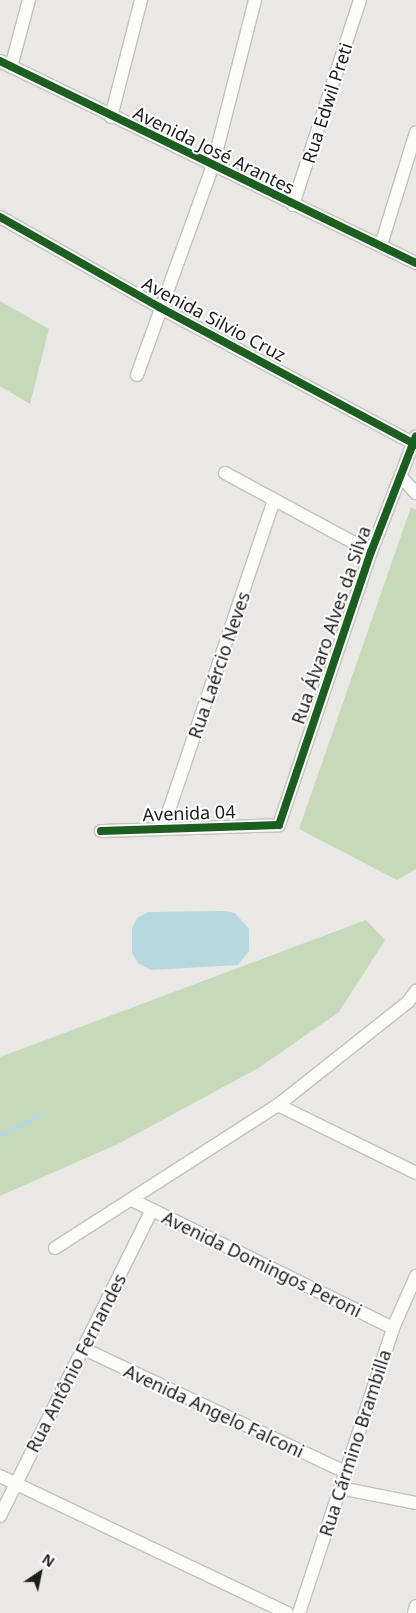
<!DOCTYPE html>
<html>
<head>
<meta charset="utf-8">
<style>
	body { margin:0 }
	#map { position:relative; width:416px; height:1613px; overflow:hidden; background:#eae8e4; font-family:"Noto Sans",sans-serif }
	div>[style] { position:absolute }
	.forest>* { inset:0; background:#c6d9b9 }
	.water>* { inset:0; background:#b6d8de }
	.stream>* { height:4px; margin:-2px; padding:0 2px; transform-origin:2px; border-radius:2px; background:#b6d8de }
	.roads { filter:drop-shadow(1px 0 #c3c2c0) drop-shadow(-1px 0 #c3c2c0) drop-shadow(0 1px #c3c2c0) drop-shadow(0 -1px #c3c2c0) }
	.street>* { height:12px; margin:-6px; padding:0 6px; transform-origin:6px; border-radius:6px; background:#fcfcfb }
	.cycleway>* { height:8px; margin:-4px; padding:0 4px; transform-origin:4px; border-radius:4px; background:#1b5e20 }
	span { translate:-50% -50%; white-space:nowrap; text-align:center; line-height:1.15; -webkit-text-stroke:4px #fff; paint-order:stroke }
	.street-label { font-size:18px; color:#1c1c1c }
	.north { position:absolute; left:15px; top:1548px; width:50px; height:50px; -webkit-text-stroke:4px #fff; paint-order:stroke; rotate:34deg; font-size:14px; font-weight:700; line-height:20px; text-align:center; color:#1c1c1c }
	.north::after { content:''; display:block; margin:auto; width:18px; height:22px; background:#1c1c1c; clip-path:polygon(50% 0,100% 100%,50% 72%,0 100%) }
</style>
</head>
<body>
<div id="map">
	<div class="forest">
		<div style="clip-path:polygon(0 301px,49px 329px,30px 404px,0 386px)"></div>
		<div style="clip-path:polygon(411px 507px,416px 510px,416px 869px,397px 880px,299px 829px)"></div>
		<div style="clip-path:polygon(366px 920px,385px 940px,339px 1012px,260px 1067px,120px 1143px,0 1196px,0 1057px)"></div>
	</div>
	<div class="water">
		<div style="clip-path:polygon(224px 911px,235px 913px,249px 929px,249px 951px,238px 965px,151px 970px,138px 963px,132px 953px,132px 928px,137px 918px,148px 912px)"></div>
	</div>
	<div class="stream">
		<div style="left:0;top:1136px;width:46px;rotate:-27.1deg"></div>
	</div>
	<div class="roads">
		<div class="street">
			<div style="left:0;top:61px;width:462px;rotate:25.9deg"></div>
			<div style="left:11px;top:67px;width:69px;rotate:-75deg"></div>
			<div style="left:111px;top:117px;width:121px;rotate:-75.6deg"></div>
			<div style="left:293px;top:205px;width:216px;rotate:-71.9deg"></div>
			<div style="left:0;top:217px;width:183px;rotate:29.5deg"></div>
			<div style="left:159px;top:307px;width:292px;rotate:28.2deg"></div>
			<div style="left:381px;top:245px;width:118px;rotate:-72.8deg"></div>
			<div style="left:137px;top:375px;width:223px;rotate:-70.1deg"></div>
			<div style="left:213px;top:165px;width:170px;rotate:-75.7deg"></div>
			<div style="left:225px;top:473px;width:166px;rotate:28.4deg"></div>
			<div style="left:401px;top:477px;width:22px;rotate:47deg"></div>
			<div style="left:163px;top:828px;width:345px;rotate:-71.3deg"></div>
			<div style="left:101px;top:831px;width:178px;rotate:-1.9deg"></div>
			<div style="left:279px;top:825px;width:288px;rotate:-71.4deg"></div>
			<div style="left:371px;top:552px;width:124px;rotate:-68.8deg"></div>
			<div style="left:278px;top:1105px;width:154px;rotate:26.2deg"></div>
			<div style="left:132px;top:1200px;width:291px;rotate:26.1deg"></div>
			<div style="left:55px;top:1248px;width:265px;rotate:-32.7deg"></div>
			<div style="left:278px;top:1105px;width:166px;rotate:-38.4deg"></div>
			<div style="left:408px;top:1002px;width:14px;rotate:-54deg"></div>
			<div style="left:84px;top:1349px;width:289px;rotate:25.2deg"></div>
			<div style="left:0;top:1476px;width:318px;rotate:25.5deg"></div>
			<div style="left:340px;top:1488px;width:77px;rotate:11.2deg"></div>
			<div style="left:0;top:1516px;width:342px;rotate:-63.6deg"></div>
			<div style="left:299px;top:1613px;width:300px;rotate:-71.7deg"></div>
			<div style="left:393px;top:1328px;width:57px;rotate:-66.1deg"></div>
			<div style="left:414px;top:1613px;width:7px;rotate:-74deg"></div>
		</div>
	</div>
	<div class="cycleway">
		<div style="left:0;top:61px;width:462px;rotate:25.9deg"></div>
		<div style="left:0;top:217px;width:183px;rotate:29.5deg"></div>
		<div style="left:159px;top:307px;width:292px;rotate:28.2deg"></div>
		<div style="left:101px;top:831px;width:178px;rotate:-1.9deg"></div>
		<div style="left:279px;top:825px;width:288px;rotate:-71.4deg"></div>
		<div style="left:371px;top:552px;width:124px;rotate:-68.8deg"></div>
	</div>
	<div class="street-label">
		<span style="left:327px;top:103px;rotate:-72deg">Rua Edwil Preti</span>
		<span style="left:214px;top:150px;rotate:26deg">Avenida José Arantes</span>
		<span style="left:214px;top:319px;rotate:28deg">Avenida Silvio Cruz</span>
		<span style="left:331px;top:625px;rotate:-71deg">Rua Álvaro Alves da Silva</span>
		<span style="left:219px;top:665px;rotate:-71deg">Rua Laércio Neves</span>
		<span style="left:189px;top:813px;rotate:-2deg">Avenida 04</span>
		<span style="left:262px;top:1264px;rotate:26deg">Avenida Domingos Peroni</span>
		<span style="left:76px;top:1363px;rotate:-63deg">Rua Antônio Fernandes</span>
		<span style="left:214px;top:1411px;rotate:25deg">Avenida Angelo Falconi</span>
		<span style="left:355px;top:1443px;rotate:-72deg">Rua Cármino Brambilla</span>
	</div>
	<div class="north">N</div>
</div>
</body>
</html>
